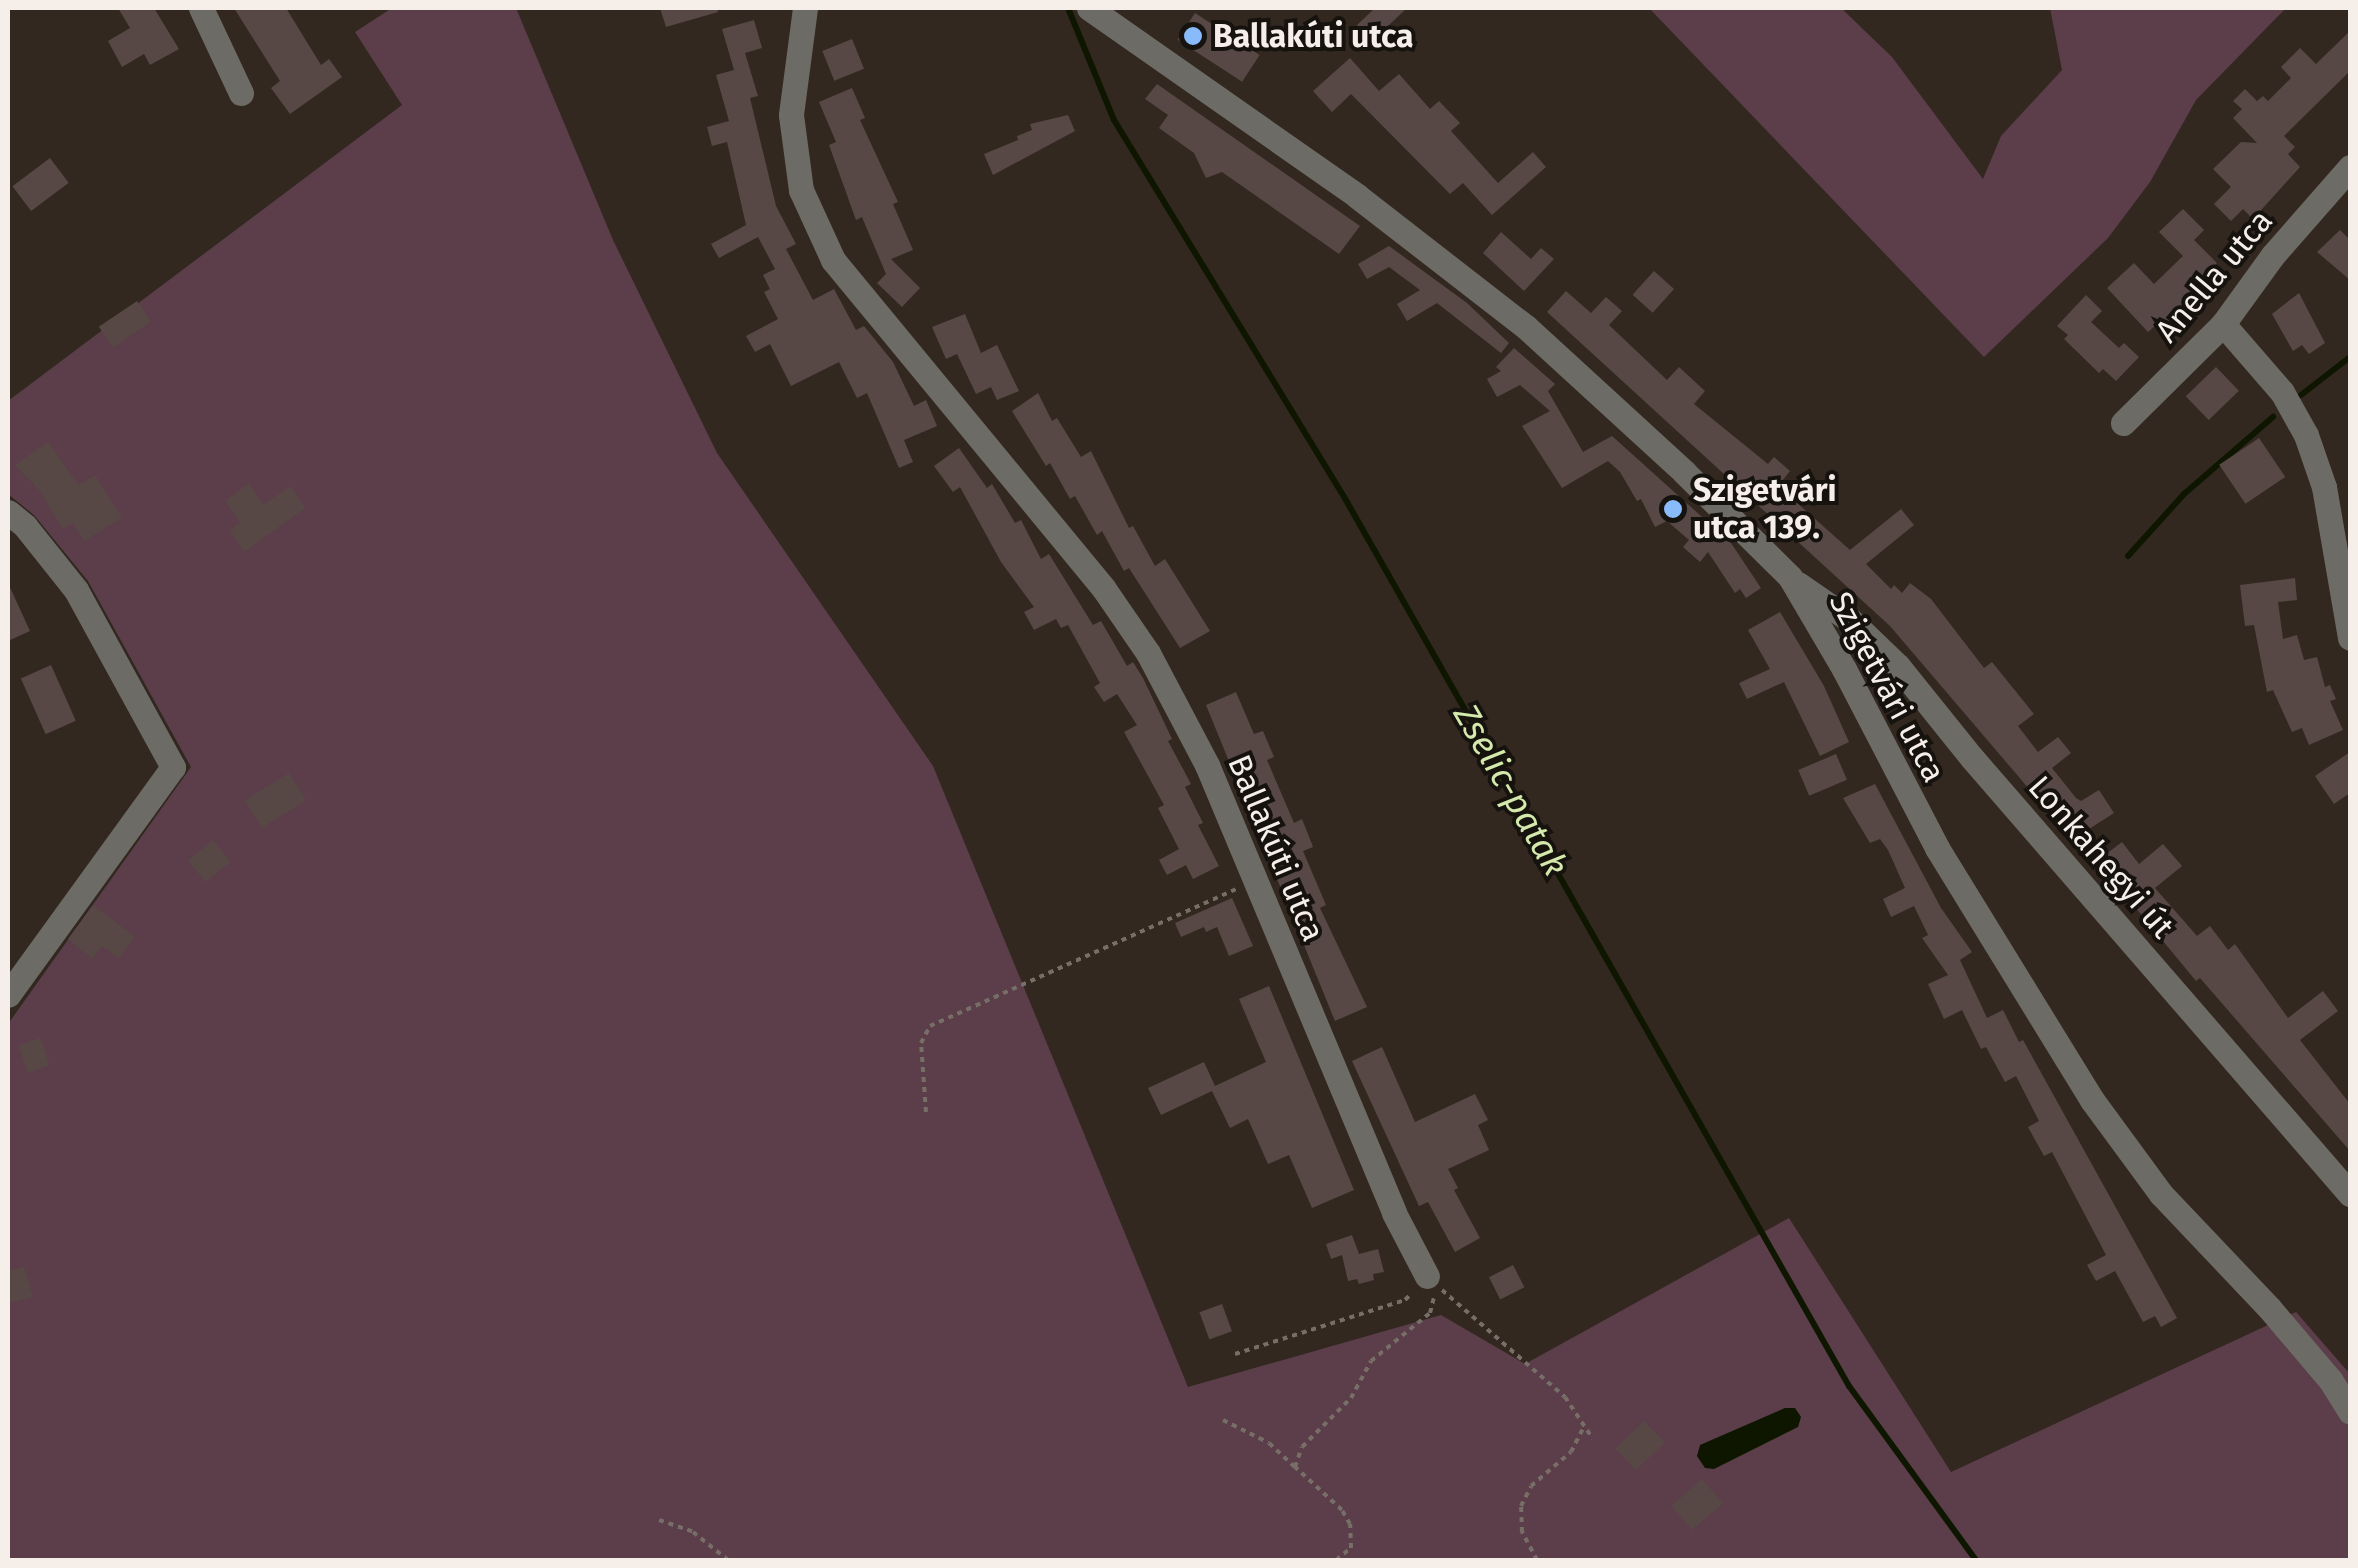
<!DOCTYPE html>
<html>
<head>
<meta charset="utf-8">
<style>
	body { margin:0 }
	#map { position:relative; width:2358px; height:1568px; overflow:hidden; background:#322820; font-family:"Fira Sans",sans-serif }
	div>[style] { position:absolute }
	.green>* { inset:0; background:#5b3e4a }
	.water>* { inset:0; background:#0e1600 }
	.stream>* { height:6px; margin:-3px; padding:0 3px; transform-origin:3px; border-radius:3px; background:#0e1600 }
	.building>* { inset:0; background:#574846; transform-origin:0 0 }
	.path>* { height:4px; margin-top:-2px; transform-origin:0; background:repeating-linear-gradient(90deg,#776e67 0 5px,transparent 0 10px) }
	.minor>* { height:25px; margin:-12.5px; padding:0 12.5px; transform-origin:12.5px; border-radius:12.5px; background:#6d6b65 }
	.dots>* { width:28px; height:28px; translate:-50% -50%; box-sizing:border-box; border:5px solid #16120e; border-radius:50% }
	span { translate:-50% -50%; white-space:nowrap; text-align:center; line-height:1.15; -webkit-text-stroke:8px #16120e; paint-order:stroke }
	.poi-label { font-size:32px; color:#f6efe9; font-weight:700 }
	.left { translate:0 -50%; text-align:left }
	.street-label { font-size:32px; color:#f6efe9 }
	.water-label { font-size:35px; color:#d4e9ab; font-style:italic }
	.frame { position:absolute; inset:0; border:10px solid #f6efe9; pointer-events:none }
</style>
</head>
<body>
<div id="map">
	<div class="green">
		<div style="clip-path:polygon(392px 8px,516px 8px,613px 240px,717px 453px,933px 766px,1188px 1387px,1441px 1315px,1525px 1364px,1789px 1218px,1951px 1472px,2296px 1312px,2350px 1374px,2350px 1560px,8px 1560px,8px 1024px,191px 767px,88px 581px,34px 515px,8px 494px,8px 401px,402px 105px,355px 32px)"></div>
		<div style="clip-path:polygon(1649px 8px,1841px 8px,1892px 57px,1983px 179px,2001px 136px,2062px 70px,2050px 8px,2286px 8px,2196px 100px,2150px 182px,2108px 238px,1984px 357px)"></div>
	</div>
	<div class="water">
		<div style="clip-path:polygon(1785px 1408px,1795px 1408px,1801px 1417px,1798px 1427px,1714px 1469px,1705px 1468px,1697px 1456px,1700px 1445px)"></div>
	</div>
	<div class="stream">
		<div style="left:1068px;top:8px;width:121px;rotate:67.7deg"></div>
		<div style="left:1114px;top:120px;width:447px;rotate:58.6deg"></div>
		<div style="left:1347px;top:502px;width:1017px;rotate:60.41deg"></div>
		<div style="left:1849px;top:1386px;width:215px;rotate:53.9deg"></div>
		<div style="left:2301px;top:395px;width:62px;rotate:-37.8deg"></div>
		<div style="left:2128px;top:556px;width:84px;rotate:-47.9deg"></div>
		<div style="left:2184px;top:494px;width:118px;rotate:-40.9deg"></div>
	</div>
	<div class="building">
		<div style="clip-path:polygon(118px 8px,154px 8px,179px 49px,150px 65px,144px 54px,122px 67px,108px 41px,130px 28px)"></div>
		<div style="clip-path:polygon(234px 8px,286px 8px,321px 65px,329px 59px,342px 77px,290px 114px,271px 88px,280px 81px)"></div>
		<div style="clip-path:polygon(660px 8px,717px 8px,718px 12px,666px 27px)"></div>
		<div style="clip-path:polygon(1375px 8px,1407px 8px,1372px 41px,1357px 25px)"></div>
		<div style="left:1195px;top:13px;width:77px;height:32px;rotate:33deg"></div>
		<div style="clip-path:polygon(754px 20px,762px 48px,745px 53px,758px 96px,750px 98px,776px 206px,796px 244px,786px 249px,813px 300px,834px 289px,856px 330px,864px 326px,893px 362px,914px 406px,926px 400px,937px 426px,904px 440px,913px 462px,899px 468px,867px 393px,857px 398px,839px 362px,791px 386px,770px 344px,755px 352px,746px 336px,778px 319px,764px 292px,770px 289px,763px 275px,775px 269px,758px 237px,719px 258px,711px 244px,746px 225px,727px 142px,712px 146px,707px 127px,729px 121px,716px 75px,734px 70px,722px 29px)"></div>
		<div style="clip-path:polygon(2350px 31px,2350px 71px,2284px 136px,2295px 147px,2288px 154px,2300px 167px,2253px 219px,2243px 209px,2231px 221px,2214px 204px,2231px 187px,2213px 169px,2241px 142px,2257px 143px,2233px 118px,2242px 109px,2233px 101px,2245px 89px,2257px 101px,2263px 96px,2268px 101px,2291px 78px,2281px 67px,2300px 48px,2316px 64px)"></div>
		<div style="left:852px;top:39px;width:32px;height:32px;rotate:68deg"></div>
		<div style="clip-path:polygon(1350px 58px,1379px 91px,1399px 74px,1430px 109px,1439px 101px,1460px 123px,1451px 131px,1498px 183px,1533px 152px,1546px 167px,1492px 215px,1463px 183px,1450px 194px,1351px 94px,1332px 112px,1313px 91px)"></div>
		<div style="clip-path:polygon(1157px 84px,1360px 226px,1339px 254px,1222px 172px,1206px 178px,1194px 153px,1159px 128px,1168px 115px,1145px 99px)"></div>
		<div style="clip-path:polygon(852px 88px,865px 118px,860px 120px,898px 202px,893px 204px,913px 250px,891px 259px,920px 288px,902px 307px,877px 283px,886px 274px,862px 217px,856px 220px,829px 145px,836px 142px,819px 102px)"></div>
		<div style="clip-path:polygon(1068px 115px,1075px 131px,993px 175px,984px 154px,1018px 140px,1017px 136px,1032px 130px,1030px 124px)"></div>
		<div style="left:50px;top:158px;width:31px;height:47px;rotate:53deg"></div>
		<div style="clip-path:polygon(2183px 209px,2204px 230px,2194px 240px,2217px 263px,2207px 272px,2215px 280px,2181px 314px,2185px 319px,2167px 335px,2157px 324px,2148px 332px,2107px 288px,2134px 263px,2154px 284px,2183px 256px,2159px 232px)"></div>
		<div style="clip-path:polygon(2340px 230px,2350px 240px,2350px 280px,2317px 252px)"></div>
		<div style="clip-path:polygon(1501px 232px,1531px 259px,1541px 248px,1554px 259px,1524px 291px,1483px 253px)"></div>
		<div style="clip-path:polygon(1389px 246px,1467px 303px,1509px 343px,1501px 353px,1437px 303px,1407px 321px,1397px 304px,1420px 290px,1389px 267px,1367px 279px,1358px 264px)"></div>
		<div style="left:1654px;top:271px;width:27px;height:32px;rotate:42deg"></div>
		<div style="clip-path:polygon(1566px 291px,1591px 313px,1606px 297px,1622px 311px,1609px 325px,1667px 380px,1679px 367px,1705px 391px,1694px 404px,1768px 464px,1774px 457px,1790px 471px,1778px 486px,1850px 550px,1901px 509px,1914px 525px,1866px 564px,1891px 589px,1894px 585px,1902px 593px,1910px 583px,1931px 599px,1984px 668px,1992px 662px,2034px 714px,2018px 726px,2038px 752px,2058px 737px,2071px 753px,2052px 768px,2076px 798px,2081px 801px,2099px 790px,2114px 813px,2075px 838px,2045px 790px,2036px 797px,1890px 626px,1547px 312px)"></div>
		<div style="clip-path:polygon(2299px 293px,2325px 343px,2309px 354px,2302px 345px,2293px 351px,2272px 314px)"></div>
		<div style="clip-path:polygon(2086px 295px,2102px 311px,2091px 322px,2119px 348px,2124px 343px,2139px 357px,2116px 381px,2103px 369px,2099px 373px,2064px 339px,2068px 335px,2057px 326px)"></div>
		<div style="left:137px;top:301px;width:25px;height:46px;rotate:56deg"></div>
		<div style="clip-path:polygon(965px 314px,981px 353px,997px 345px,1019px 391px,997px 400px,991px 387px,976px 394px,957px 354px,946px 359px,932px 327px)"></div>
		<div style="clip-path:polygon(1514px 348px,1555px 384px,1548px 391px,1583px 452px,1612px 436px,1731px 543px,1761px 588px,1746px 598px,1740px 589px,1735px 593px,1708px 552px,1700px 562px,1683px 547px,1689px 540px,1667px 521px,1655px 527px,1641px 499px,1637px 501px,1620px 472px,1608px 461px,1562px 488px,1522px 426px,1550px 411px,1520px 385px,1497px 397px,1487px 379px,1501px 371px,1496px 367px)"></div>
		<div style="left:2216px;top:367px;width:33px;height:42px;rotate:46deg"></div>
		<div style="clip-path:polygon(1038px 393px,1052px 421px,1057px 418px,1081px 457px,1091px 451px,1129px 528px,1133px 526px,1155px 566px,1165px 559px,1210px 631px,1180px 648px,1129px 568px,1124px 571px,1102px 531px,1097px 535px,1075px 496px,1070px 499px,1050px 463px,1046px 466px,1012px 411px)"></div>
		<div style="left:2259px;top:438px;width:47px;height:48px;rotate:56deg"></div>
		<div style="clip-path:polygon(48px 442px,79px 485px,95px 475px,122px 518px,84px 541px,73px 523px,63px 529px,40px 491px,15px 465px)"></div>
		<div style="clip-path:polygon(959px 448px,987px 488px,992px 484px,1015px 523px,1021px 520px,1041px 559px,1049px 554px,1093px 625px,1101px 621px,1127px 666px,1133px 662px,1143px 678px,1172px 739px,1168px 741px,1191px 784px,1185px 787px,1203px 823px,1198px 825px,1219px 866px,1193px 879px,1186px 865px,1167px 875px,1159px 860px,1179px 849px,1158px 808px,1164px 805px,1124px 732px,1137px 725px,1117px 694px,1104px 702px,1094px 687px,1100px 683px,1068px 625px,1061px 628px,1056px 619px,1034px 630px,1024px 612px,1034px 607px,1001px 562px,960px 487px,953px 492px,934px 466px)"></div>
		<div style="clip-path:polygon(249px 483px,263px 505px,291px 486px,305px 508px,244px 552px,230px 530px,240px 523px,225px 501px)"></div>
		<div style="clip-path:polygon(2295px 578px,2297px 600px,2278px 602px,2283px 639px,2297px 635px,2304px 660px,2317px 657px,2325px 687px,2330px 685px,2336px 699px,2330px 701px,2343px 730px,2309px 745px,2302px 728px,2292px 732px,2273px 690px,2267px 692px,2254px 625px,2245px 626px,2240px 585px)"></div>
		<div style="clip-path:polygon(8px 583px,30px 631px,8px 641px)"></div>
		<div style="clip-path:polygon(1780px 612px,1824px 686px,1849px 742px,1820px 756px,1784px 682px,1747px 699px,1739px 683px,1770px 669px,1748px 630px)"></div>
		<div style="left:51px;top:665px;width:61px;height:33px;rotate:66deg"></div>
		<div style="clip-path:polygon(1236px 692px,1254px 734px,1263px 731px,1274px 757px,1267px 760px,1294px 823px,1302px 819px,1313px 847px,1303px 851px,1326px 905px,1320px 908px,1367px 1007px,1335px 1021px,1206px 705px)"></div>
		<div style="clip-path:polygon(2350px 752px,2350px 793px,2334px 804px,2315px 776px)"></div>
		<div style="left:1836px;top:754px;width:28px;height:41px;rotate:67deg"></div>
		<div style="left:289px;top:773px;width:32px;height:52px;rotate:58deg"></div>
		<div style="clip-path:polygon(1875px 784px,1941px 908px,1972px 952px,1960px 960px,1987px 1018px,2003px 1010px,2019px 1042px,2023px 1040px,2177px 1318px,2161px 1327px,2155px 1316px,2143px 1322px,2115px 1271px,2096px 1281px,2087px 1265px,2106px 1255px,2052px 1152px,2044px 1156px,2028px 1127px,2039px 1121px,2016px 1076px,2005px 1082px,1986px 1047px,1981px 1049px,1962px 1010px,1944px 1019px,1928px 984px,1948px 975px,1922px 938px,1928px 935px,1914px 906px,1891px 917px,1883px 899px,1905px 888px,1888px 850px,1880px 839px,1870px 843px,1843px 798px)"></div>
		<div style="left:213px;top:840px;width:28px;height:32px;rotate:51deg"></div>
		<div style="clip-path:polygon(2122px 842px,2139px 864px,2163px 844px,2182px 866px,2155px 888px,2197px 936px,2210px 926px,2228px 950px,2235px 944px,2288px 1018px,2323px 991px,2338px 1011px,2300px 1040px,2350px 1104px,2350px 1151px,2200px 978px,2196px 981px,2097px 861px)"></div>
		<div style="clip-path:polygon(1232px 898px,1253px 946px,1229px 956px,1217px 927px,1206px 932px,1204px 927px,1181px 937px,1175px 923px)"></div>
		<div style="clip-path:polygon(93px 905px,135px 937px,119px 958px,102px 946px,92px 959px,68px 939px)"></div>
		<div style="clip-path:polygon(1269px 986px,1354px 1190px,1312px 1208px,1289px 1155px,1268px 1164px,1248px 1119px,1230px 1128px,1212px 1091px,1161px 1115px,1148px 1088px,1204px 1062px,1215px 1086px,1266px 1062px,1239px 999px)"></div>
		<div style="left:40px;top:1038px;width:29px;height:23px;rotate:70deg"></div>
		<div style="clip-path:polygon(1382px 1047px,1415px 1122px,1475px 1094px,1488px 1120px,1478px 1125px,1489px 1150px,1448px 1169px,1458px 1188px,1454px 1190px,1480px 1238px,1455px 1252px,1428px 1202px,1419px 1206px,1352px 1061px)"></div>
		<div style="clip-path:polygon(1352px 1235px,1359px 1254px,1378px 1249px,1384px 1272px,1373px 1274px,1374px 1280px,1359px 1284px,1357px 1279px,1348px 1281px,1342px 1255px,1331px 1259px,1326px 1244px)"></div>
		<div style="left:1513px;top:1265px;width:25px;height:27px;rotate:63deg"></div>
		<div style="clip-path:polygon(24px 1267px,33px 1297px,8px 1303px,8px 1271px)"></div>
		<div style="left:1222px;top:1304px;width:29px;height:24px;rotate:70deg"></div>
		<div style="left:1644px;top:1421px;width:30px;height:40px;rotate:46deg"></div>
		<div style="left:1702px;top:1479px;width:32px;height:41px;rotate:49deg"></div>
	</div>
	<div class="path">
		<div style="left:926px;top:1112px;width:69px;rotate:-94.1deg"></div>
		<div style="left:921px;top:1043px;width:19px;rotate:-62deg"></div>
		<div style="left:930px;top:1026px;width:335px;rotate:-24.1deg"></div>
		<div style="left:1442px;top:1290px;width:163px;rotate:41deg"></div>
		<div style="left:1565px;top:1397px;width:50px;rotate:56.3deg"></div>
		<div style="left:1235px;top:1354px;width:178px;rotate:-17.6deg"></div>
		<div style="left:1405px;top:1300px;width:10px;rotate:-45deg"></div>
		<div style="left:1223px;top:1420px;width:51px;rotate:26.6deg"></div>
		<div style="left:1269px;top:1443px;width:35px;rotate:43deg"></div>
		<div style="left:659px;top:1520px;width:36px;rotate:19deg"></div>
		<div style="left:693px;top:1532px;width:45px;rotate:38.7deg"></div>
		<div style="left:1336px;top:1560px;width:19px;rotate:-39deg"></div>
		<div style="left:1351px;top:1548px;width:24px;rotate:-92deg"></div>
		<div style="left:1350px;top:1524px;width:16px;rotate:-120deg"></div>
		<div style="left:1342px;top:1510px;width:64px;rotate:-137.5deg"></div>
		<div style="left:1295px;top:1467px;width:21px;rotate:-71deg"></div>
		<div style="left:1302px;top:1447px;width:69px;rotate:-45deg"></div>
		<div style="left:1351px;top:1398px;width:42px;rotate:-61.6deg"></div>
		<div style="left:1371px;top:1361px;width:76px;rotate:-39.1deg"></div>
		<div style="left:1430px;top:1313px;width:16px;rotate:-76deg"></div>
		<div style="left:1537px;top:1560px;width:32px;rotate:-118deg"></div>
		<div style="left:1522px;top:1532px;width:26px;rotate:-92deg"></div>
		<div style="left:1521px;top:1506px;width:22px;rotate:-63deg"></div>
		<div style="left:1531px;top:1486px;width:52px;rotate:-40.4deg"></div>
		<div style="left:1571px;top:1452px;width:27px;rotate:-63deg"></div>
	</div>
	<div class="minor">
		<div style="left:201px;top:8px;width:94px;rotate:64.8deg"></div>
		<div style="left:805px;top:8px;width:108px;rotate:97.5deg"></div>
		<div style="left:791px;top:115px;width:76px;rotate:82.4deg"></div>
		<div style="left:801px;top:190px;width:77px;rotate:65.4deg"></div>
		<div style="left:833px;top:260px;width:426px;rotate:50.5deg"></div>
		<div style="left:1104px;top:589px;width:78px;rotate:55.5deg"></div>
		<div style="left:1148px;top:653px;width:127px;rotate:62.2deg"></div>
		<div style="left:1207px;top:765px;width:485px;rotate:67.3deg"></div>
		<div style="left:1394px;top:1213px;width:71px;rotate:62.4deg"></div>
		<div style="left:1089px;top:8px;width:327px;rotate:35deg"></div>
		<div style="left:1357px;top:196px;width:214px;rotate:37.8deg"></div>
		<div style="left:1526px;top:327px;width:214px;rotate:42.5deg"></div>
		<div style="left:1684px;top:472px;width:149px;rotate:44.7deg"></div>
		<div style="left:1790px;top:577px;width:107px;rotate:59.6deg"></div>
		<div style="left:1844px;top:669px;width:202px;rotate:62.5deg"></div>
		<div style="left:1937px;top:848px;width:296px;rotate:58.4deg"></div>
		<div style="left:2092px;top:1100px;width:117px;rotate:53.7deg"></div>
		<div style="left:2161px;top:1194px;width:158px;rotate:46.5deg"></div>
		<div style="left:2270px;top:1309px;width:94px;rotate:49.7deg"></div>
		<div style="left:2331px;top:1381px;width:36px;rotate:58deg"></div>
		<div style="left:2223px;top:324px;width:90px;rotate:49.1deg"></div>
		<div style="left:2282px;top:392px;width:49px;rotate:60.8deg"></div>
		<div style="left:2306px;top:435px;width:55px;rotate:70.9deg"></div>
		<div style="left:2324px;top:487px;width:153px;rotate:80.2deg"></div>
		<div style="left:2123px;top:423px;width:141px;rotate:-44.7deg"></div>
		<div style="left:2223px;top:324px;width:85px;rotate:-54.1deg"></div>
		<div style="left:2273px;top:255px;width:117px;rotate:-48.8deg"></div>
		<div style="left:8px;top:512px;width:22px;rotate:39deg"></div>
		<div style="left:25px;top:526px;width:82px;rotate:51.4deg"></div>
		<div style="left:76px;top:590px;width:202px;rotate:61.3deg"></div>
		<div style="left:173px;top:767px;width:281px;rotate:125.9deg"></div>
		<div style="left:1798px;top:584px;width:63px;rotate:34.7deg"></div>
		<div style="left:1850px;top:620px;width:66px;rotate:43.8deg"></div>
		<div style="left:1898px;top:666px;width:118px;rotate:51.2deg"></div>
		<div style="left:1972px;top:758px;width:577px;rotate:49.08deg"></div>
	</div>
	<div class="dots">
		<div style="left:1193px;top:36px;background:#88bafc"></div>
		<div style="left:1673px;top:509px;background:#88bafc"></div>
	</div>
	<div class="poi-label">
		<span class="left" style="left:1213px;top:36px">Ballakúti utca</span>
		<span class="left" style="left:1693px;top:509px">Szigetvári<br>utca 139.</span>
	</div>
	<div class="street-label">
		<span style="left:2214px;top:276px;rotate:-50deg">Anella utca</span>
		<span style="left:1887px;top:687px;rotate:62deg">Szigetvári utca</span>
		<span style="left:1276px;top:848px;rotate:67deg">Ballakúti utca</span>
		<span style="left:2101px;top:857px;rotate:49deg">Lonkahegyi út</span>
	</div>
	<div class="water-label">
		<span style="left:1511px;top:790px;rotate:60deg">Zselic-patak</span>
	</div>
	<div class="frame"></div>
</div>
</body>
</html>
